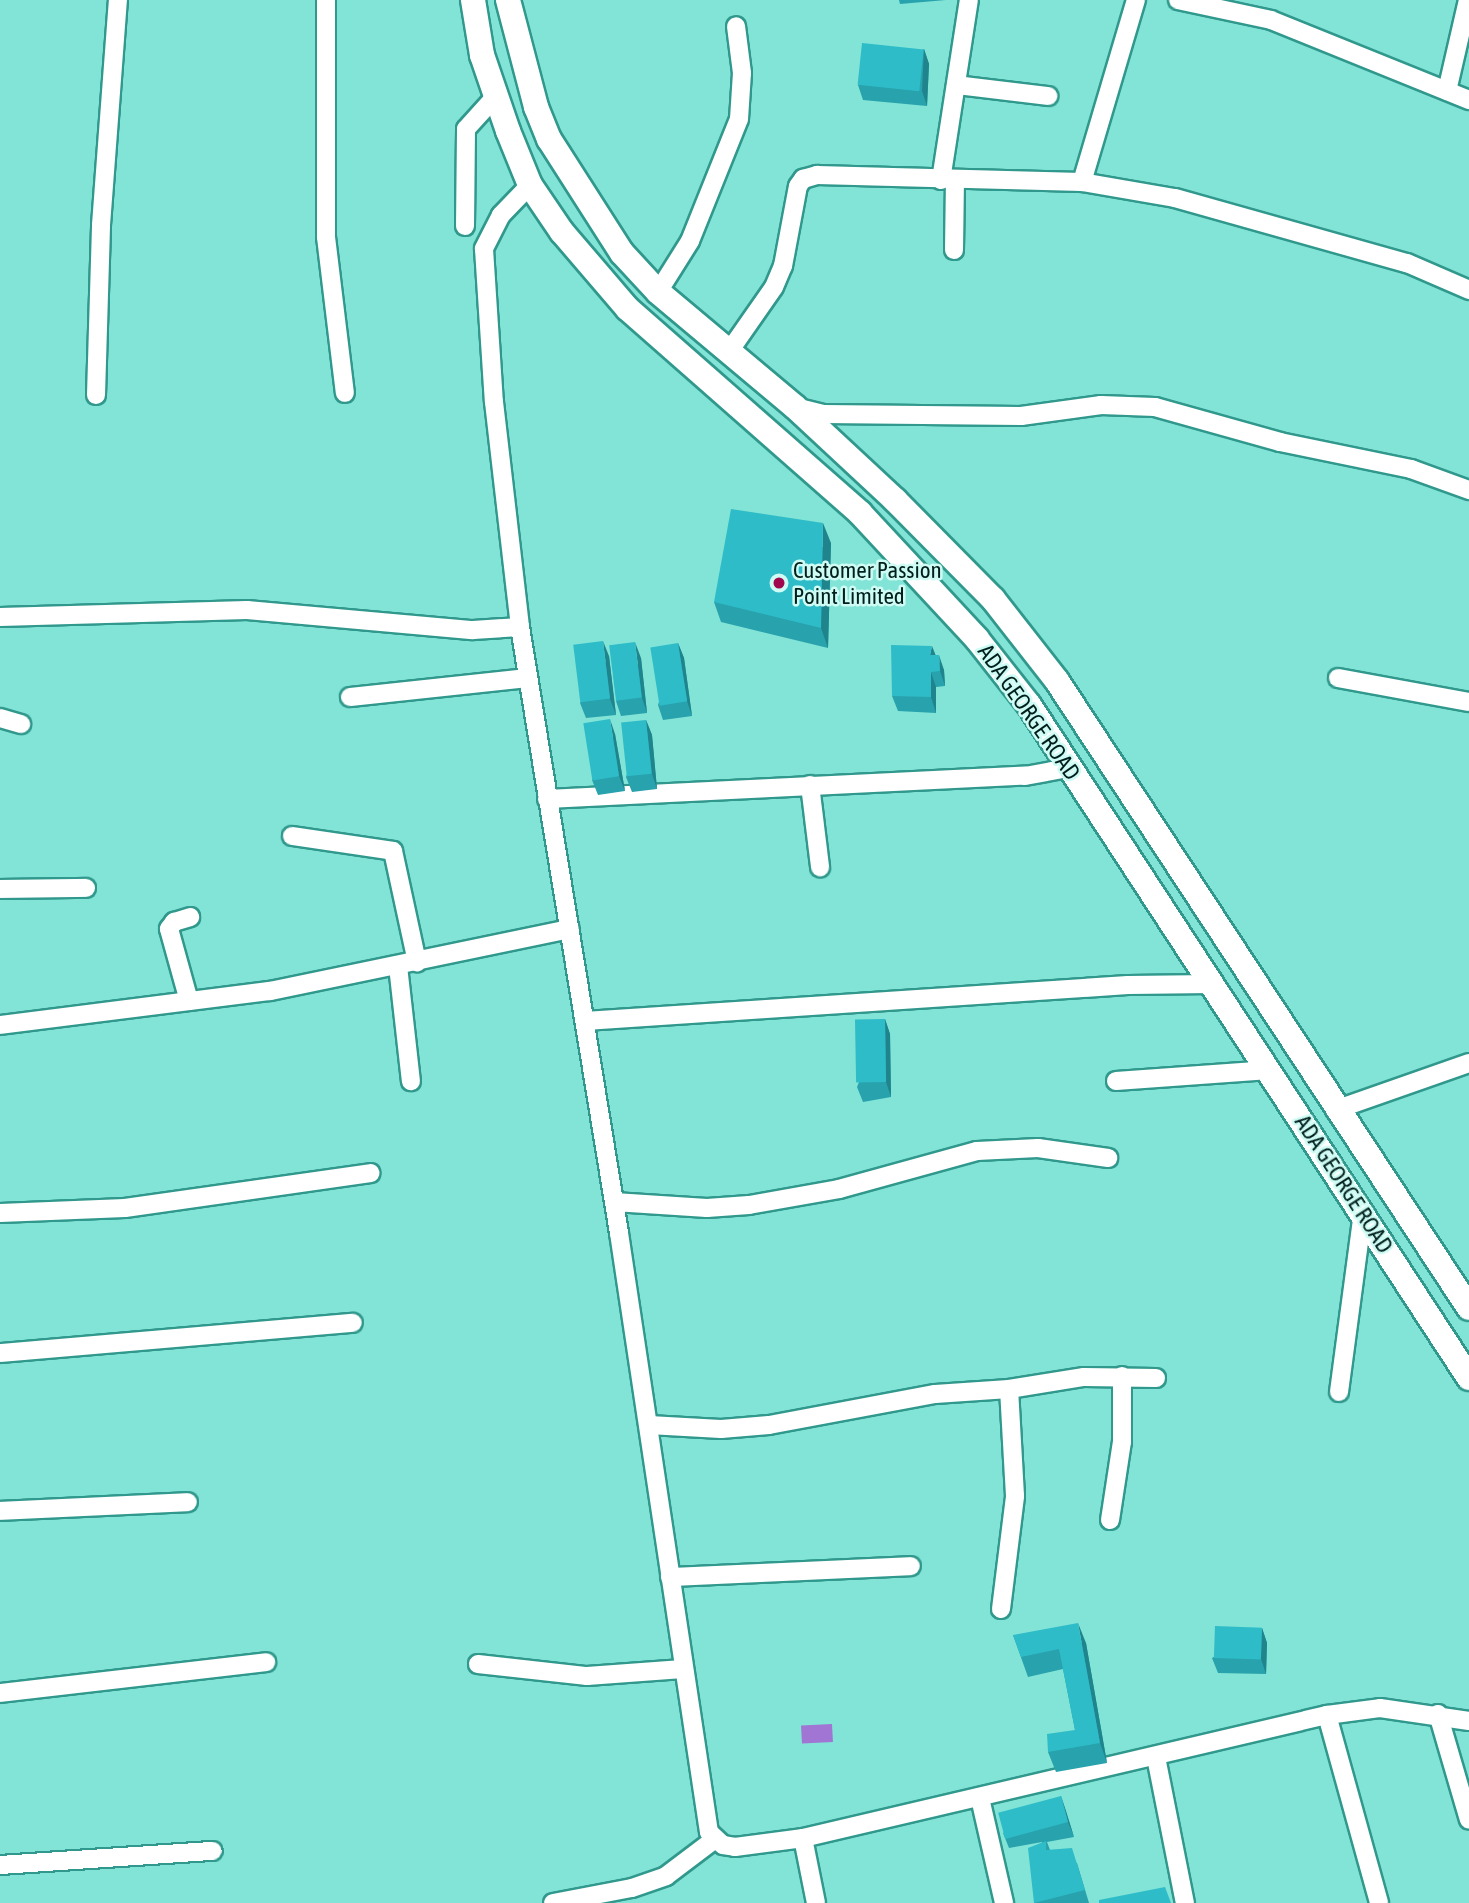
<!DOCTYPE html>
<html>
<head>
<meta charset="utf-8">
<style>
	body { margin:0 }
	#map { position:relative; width:1469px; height:1903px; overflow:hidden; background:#82e4d6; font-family:"Asap Condensed",sans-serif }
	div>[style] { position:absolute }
	.water>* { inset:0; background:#a075d4; transform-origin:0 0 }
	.roads { filter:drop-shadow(2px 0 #30988c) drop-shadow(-2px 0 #30988c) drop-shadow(0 2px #30988c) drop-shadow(0 -2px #30988c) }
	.minor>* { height:18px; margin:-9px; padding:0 9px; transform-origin:9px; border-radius:9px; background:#fff }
	.secondary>* { height:24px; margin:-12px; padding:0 12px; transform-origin:12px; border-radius:12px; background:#fff }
	.wall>* { inset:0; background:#28a2ac }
	.shaded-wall>* { inset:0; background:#20848c }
	.building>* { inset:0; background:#2ebcc8; transform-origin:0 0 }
	.dots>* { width:19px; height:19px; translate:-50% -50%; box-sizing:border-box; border:4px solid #cefbf3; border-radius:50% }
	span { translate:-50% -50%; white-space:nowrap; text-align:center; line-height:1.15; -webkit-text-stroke:5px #cefbf3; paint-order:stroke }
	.poi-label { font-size:23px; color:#001f1c }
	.left { translate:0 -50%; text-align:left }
	.street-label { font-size:23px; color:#001f1c }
</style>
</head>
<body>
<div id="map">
	<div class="water">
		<div style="left:832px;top:1724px;width:18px;height:31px;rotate:87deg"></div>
	</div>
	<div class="roads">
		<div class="minor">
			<div style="left:326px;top:0;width:237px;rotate:90deg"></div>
			<div style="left:326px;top:237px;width:157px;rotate:83.1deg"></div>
			<div style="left:1178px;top:0;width:95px;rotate:12.1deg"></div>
			<div style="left:1271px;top:20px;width:214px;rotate:22deg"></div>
			<div style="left:956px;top:85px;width:93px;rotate:6.8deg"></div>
			<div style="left:1447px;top:91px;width:93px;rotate:-77deg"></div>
			<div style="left:941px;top:180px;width:182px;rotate:-81.2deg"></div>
			<div style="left:1082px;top:182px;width:190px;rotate:-73.5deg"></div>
			<div style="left:530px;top:185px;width:42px;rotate:134deg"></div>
			<div style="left:501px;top:215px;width:38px;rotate:117deg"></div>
			<div style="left:484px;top:249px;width:153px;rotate:86.3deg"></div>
			<div style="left:494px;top:402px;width:226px;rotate:83.4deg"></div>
			<div style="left:520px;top:627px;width:614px;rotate:80.72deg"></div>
			<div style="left:619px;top:1233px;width:606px;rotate:81.46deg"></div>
			<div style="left:709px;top:1832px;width:19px;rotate:43deg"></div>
			<div style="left:723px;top:1845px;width:12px;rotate:9deg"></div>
			<div style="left:735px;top:1847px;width:69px;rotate:-7.5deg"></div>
			<div style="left:803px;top:1838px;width:538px;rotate:-13.21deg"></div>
			<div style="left:1327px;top:1715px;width:53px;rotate:-7.5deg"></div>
			<div style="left:1380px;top:1708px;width:90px;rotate:8.3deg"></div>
			<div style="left:465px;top:226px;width:97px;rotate:-89.4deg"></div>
			<div style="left:466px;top:129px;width:43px;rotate:-47.8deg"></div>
			<div style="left:954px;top:250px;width:70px;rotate:-89.2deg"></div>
			<div style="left:658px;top:292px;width:60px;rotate:-57.9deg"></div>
			<div style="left:690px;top:241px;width:131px;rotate:-68.1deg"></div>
			<div style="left:739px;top:119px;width:46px;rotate:-86.3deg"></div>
			<div style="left:742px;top:73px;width:47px;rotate:-97.3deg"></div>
			<div style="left:728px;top:353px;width:80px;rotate:-55.1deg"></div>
			<div style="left:774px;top:287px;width:23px;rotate:-67deg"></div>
			<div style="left:783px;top:266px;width:81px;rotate:-79.4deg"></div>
			<div style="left:798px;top:186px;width:9px;rotate:-54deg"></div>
			<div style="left:803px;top:179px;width:15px;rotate:-16deg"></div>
			<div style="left:817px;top:175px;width:265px;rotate:1.5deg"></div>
			<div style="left:1082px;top:182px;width:94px;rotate:9.8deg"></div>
			<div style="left:1175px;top:198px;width:241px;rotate:15.7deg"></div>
			<div style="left:1407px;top:263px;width:68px;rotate:23.5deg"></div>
			<div style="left:96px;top:395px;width:170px;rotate:-88.3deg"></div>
			<div style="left:101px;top:225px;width:226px;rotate:-85.7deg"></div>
			<div style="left:799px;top:408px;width:25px;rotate:14deg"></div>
			<div style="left:823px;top:414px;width:198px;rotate:0.6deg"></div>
			<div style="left:1021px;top:416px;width:81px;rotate:-7.8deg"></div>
			<div style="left:1101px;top:405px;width:54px;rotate:2.1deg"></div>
			<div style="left:1155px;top:407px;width:130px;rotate:15.6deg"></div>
			<div style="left:1280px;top:442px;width:134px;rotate:11.6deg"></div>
			<div style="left:1411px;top:469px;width:62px;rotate:19.9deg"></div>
			<div style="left:0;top:617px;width:247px;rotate:-1.6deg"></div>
			<div style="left:247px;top:610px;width:227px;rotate:5.1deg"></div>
			<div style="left:473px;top:630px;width:47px;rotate:-3.7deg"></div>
			<div style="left:1338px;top:678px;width:133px;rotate:10.4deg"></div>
			<div style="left:350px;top:697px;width:179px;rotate:-6.1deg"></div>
			<div style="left:0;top:718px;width:22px;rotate:16deg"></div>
			<div style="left:810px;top:785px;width:83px;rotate:83deg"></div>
			<div style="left:547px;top:799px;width:479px;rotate:-2.8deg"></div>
			<div style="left:1025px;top:776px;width:44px;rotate:-10.5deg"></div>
			<div style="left:292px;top:836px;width:102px;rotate:8.4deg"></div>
			<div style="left:393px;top:851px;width:114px;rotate:77.8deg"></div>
			<div style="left:0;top:889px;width:86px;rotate:-0.7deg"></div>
			<div style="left:398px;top:966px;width:116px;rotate:83.6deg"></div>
			<div style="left:189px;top:1001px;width:75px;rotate:-105.5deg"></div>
			<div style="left:169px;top:929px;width:9px;rotate:-54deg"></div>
			<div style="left:174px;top:922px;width:17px;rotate:-17deg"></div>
			<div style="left:585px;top:1021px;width:544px;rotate:-3.79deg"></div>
			<div style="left:1128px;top:985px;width:84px;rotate:-0.7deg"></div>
			<div style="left:0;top:1025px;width:272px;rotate:-7.2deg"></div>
			<div style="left:270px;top:991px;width:306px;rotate:-11.7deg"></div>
			<div style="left:1116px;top:1081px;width:154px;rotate:-4.1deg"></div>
			<div style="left:1335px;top:1110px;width:142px;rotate:-19.3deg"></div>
			<div style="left:614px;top:1202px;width:93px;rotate:3.7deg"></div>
			<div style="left:707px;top:1208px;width:42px;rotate:-4.1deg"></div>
			<div style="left:749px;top:1205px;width:91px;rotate:-10.1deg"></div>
			<div style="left:839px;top:1189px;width:143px;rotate:-15.4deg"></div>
			<div style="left:977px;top:1151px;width:61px;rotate:-2.8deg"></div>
			<div style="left:1038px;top:1148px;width:71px;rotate:8.1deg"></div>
			<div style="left:0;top:1213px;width:125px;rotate:-2.3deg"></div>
			<div style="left:125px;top:1208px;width:248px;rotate:-8.1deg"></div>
			<div style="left:0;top:1353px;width:354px;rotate:-4.9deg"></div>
			<div style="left:1339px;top:1392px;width:181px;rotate:-82.4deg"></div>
			<div style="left:649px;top:1425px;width:72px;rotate:3.2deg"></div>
			<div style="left:721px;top:1429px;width:48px;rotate:-4.8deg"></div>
			<div style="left:769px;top:1425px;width:169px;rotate:-10.6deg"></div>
			<div style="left:935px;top:1394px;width:74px;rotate:-3.9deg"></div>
			<div style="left:1009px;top:1389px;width:76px;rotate:-9.1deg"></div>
			<div style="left:1084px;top:1377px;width:72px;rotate:0.8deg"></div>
			<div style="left:0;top:1511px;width:188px;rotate:-2.7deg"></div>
			<div style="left:1110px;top:1520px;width:79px;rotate:-81.3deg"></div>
			<div style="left:1122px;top:1442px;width:66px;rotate:-90deg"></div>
			<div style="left:670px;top:1577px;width:241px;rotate:-2.6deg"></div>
			<div style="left:1001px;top:1609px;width:114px;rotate:-82.9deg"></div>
			<div style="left:1015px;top:1496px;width:107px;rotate:-93.2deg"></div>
			<div style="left:478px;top:1664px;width:110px;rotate:6.3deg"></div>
			<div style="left:587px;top:1676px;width:96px;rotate:-4.2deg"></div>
			<div style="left:0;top:1693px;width:268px;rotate:-6.6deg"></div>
			<div style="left:1438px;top:1714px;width:110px;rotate:73.7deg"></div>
			<div style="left:1327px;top:1715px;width:195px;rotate:74.5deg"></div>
			<div style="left:1156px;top:1757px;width:149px;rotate:78.8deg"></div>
			<div style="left:980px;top:1798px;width:108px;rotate:77.1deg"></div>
			<div style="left:803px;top:1838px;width:66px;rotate:78.7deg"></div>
			<div style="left:0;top:1865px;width:213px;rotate:-3.8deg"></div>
			<div style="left:553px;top:1903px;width:80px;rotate:-10.8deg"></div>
			<div style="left:632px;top:1888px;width:36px;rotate:-19deg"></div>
			<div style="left:666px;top:1876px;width:61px;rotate:-37.1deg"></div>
		</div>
		<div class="secondary">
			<div style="left:473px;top:0;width:56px;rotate:80.7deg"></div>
			<div style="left:482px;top:55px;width:80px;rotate:71.1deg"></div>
			<div style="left:508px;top:131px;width:58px;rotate:67.8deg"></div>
			<div style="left:530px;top:185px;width:57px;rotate:55.8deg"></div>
			<div style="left:562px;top:232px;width:101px;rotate:49.4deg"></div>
			<div style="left:628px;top:309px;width:309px;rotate:41.3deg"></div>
			<div style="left:860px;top:513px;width:172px;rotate:47.1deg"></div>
			<div style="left:977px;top:639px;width:84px;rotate:51.8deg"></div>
			<div style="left:1029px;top:705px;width:804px;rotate:56.82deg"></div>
			<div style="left:508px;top:0;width:111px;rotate:75.3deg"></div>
			<div style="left:536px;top:107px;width:35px;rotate:68deg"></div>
			<div style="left:549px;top:139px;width:135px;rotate:57.4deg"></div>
			<div style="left:622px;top:253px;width:53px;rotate:47.3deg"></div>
			<div style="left:658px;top:292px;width:179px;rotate:40deg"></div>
			<div style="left:795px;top:407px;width:137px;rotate:42.9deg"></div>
			<div style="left:895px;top:500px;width:139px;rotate:45.3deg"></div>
			<div style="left:993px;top:599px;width:104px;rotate:52deg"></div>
			<div style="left:1057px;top:681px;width:750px;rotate:56.69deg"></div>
		</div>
	</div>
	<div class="wall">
		<div style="clip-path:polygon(899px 0,946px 0,900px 4px)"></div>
		<div style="clip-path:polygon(924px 49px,929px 64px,927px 106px,863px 100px,858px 85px)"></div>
		<div style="clip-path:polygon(831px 543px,828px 648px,721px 622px,714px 602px)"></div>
		<div style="clip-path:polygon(678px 643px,684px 658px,692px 716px,663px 720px,658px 705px)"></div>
		<div style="clip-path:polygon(935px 655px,944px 670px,945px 686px,936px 687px,936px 713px,898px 711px,892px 696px)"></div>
		<div style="clip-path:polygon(609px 656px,616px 715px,586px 718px,580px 703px)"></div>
		<div style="clip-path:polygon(641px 658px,647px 713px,621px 716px,616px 701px)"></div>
		<div style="clip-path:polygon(646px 720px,652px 735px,657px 789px,632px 792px,626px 777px)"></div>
		<div style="clip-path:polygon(615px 734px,625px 791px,598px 795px,592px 780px)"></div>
		<div style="clip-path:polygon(885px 1019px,890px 1034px,891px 1097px,863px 1102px,857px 1087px)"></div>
		<div style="clip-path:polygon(1262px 1628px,1267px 1643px,1266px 1674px,1218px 1673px,1212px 1658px)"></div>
		<div style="clip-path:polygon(1013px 1635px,1086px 1643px,1107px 1763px,1056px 1772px,1048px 1752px,1075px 1730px,1063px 1669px,1028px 1677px)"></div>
		<div style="clip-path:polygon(1061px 1796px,1074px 1837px,1047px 1842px,1050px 1850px,1077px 1863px,1089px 1903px,1034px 1903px,1042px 1842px,1009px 1848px,1003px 1833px)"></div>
	</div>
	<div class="shaded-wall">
		<div style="clip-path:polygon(924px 49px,929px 64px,927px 106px,922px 91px)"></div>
		<div style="clip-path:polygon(823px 523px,831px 543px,828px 648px,821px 628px)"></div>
		<div style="clip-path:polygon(603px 641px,609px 656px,616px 715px,610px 699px)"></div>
		<div style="clip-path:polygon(635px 642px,641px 658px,647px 713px,642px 698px)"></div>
		<div style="clip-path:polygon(678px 643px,684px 658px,692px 716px,687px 701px)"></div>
		<div style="clip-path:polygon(932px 646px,938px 661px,930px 655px)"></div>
		<div style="clip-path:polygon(939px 655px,944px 670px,945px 686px,940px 671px)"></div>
		<div style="clip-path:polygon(931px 672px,936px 687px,936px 713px,931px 697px)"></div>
		<div style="clip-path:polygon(610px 719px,615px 734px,625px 791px,619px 776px)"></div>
		<div style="clip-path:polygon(646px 720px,652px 735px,657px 789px,652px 774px)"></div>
		<div style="clip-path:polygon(885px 1019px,890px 1034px,891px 1097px,886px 1082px)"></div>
		<div style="clip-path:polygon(1078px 1623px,1086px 1643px,1107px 1763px,1100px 1743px)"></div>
		<div style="clip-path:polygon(1262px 1628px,1267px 1643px,1266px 1674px,1261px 1659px)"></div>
		<div style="clip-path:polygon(1061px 1796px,1066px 1811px,1074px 1837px,1068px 1822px)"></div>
	</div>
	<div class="building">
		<div style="left:862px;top:43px;width:62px;height:42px;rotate:6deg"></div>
		<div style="clip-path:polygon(731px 509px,823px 523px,821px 628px,714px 602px)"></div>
		<div style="left:603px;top:641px;width:58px;height:30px;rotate:83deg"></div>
		<div style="left:635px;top:642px;width:56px;height:26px;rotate:83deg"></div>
		<div style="left:678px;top:643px;width:59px;height:28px;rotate:81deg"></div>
		<div style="clip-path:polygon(891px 645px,932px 646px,930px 655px,939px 655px,940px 671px,931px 672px,931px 697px,892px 696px)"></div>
		<div style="left:610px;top:719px;width:58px;height:27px;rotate:81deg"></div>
		<div style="left:646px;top:720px;width:54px;height:25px;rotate:84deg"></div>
		<div style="left:885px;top:1019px;width:63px;height:30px;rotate:89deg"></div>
		<div style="clip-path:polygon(1078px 1623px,1100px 1743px,1048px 1752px,1047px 1734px,1075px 1730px,1059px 1649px,1021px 1657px,1013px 1635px)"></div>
		<div style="left:1215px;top:1626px;width:47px;height:32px;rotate:2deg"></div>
		<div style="left:1061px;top:1796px;width:27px;height:65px;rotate:75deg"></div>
		<div style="clip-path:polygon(1046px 1841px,1046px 1850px,1072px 1848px,1085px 1890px,1034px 1903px,1028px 1848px)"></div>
		<div style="clip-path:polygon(1165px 1887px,1171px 1903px,1099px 1903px,1099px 1900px)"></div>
	</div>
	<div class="dots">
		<div style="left:779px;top:583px;background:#a0074c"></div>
	</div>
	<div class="poi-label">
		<span class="left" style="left:793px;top:583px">Customer Passion<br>Point Limited</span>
	</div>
	<div class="street-label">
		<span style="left:1029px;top:712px;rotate:55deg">ADA GEORGE ROAD</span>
		<span style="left:1344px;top:1184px;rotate:57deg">ADA GEORGE ROAD</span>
	</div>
</div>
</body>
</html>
